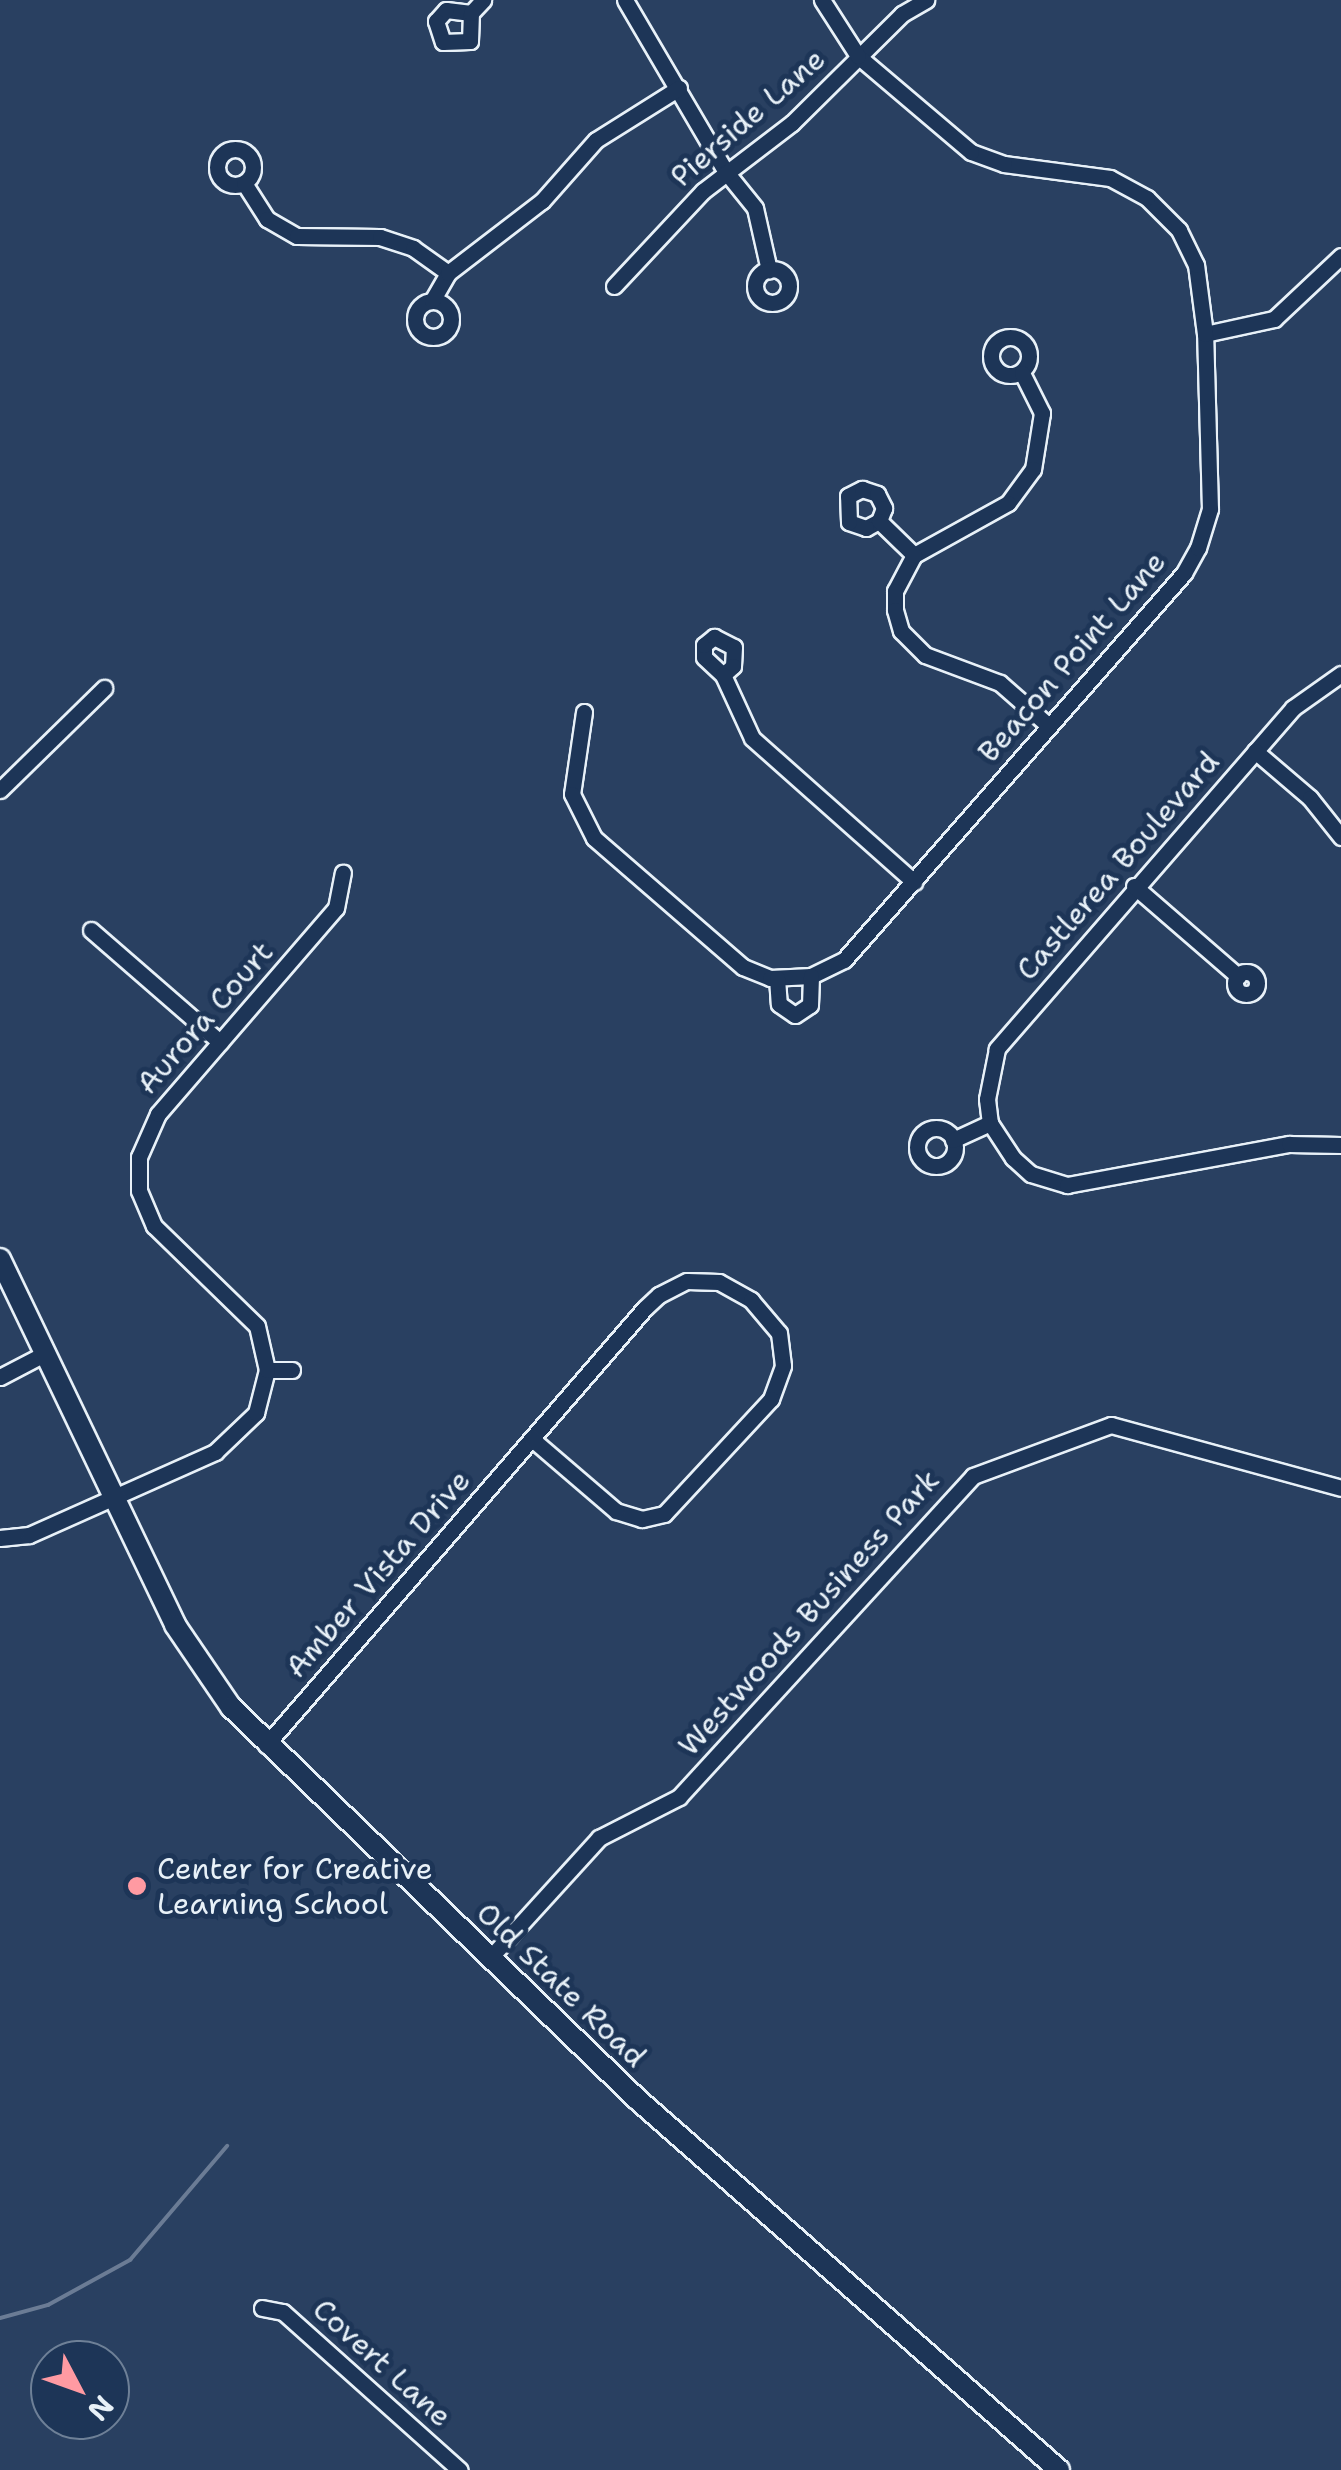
<!DOCTYPE html>
<html>
<head>
<meta charset="utf-8">
<style>
	body { margin:0 }
	#map { position:relative; width:1341px; height:2470px; overflow:hidden; background:#294061; font-family:"Shantell Sans",sans-serif }
	div>[style] { position:absolute }
	.stream>* { height:4px; margin:-2px; padding:0 2px; transform-origin:2px; border-radius:2px; background:#6b7c95 }
	.roads { filter:drop-shadow(2px 0 #e8f1f8) drop-shadow(-2px 0 #e8f1f8) drop-shadow(0 2px #e8f1f8) drop-shadow(0 -2px #e8f1f8) }
	.minor>* { height:15px; margin:-7.5px; padding:0 7.5px; transform-origin:7.5px; border-radius:7.5px; background:#1d3557 }
	.minor>.ring { margin:-7.5px; padding:0; box-sizing:content-box; background:none; border:15px solid #1d3557; border-radius:50% }
	.tertiary>* { height:20px; margin:-10px; padding:0 10px; transform-origin:10px; border-radius:10px; background:#1d3557 }
	.dots>* { width:28px; height:28px; translate:-50% -50%; box-sizing:border-box; border:5px solid #1d3557; border-radius:50% }
	span { translate:-50% -50%; white-space:nowrap; text-align:center; line-height:1.15; -webkit-text-stroke:10px #1d3557; paint-order:stroke }
	.street-label { font-size:30px; color:#e8f1f8 }
	.poi-label { font-size:30px; color:#e8f1f8 }
	.left { translate:0 -50%; text-align:left }
	.north { position:absolute; left:30px; top:2340px; width:100px; height:100px; box-sizing:border-box; background:#1d3557; border:2px solid #6e8097; border-radius:50%; rotate:131deg; font-size:28px; font-weight:700; line-height:40px; text-align:center; color:#e8f1f8 }
	.north::after { content:''; display:block; margin:auto; width:35px; height:45px; background:#ff9aa2; clip-path:polygon(50% 0,100% 100%,50% 72%,0 100%) }
</style>
</head>
<body>
<div id="map">
	<div class="stream">
		<div style="left:0;top:2318px;width:50px;rotate:-15.2deg"></div>
		<div style="left:48px;top:2305px;width:94px;rotate:-28.8deg"></div>
		<div style="left:130px;top:2260px;width:150px;rotate:-49.6deg"></div>
	</div>
	<div class="roads">
		<div class="minor">
			<div style="left:625px;top:0;width:199px;rotate:59.6deg"></div>
			<div style="left:726px;top:172px;width:46px;rotate:51.1deg"></div>
			<div style="left:755px;top:208px;width:64px;rotate:77.3deg"></div>
			<div style="left:471px;top:13px;width:25px;rotate:-173deg"></div>
			<div style="left:446px;top:10px;width:15px;rotate:132deg"></div>
			<div style="left:436px;top:21px;width:22px;rotate:72deg"></div>
			<div style="left:443px;top:42px;width:27px;rotate:-2deg"></div>
			<div style="left:470px;top:41px;width:28px;rotate:-88deg"></div>
			<div style="left:471px;top:13px;width:18px;rotate:-47deg"></div>
			<div class="ring" style="left:217px;top:149px;width:21px;height:21px"></div>
			<div style="left:244px;top:183px;width:43px;rotate:57.4deg"></div>
			<div style="left:267px;top:219px;width:34px;rotate:30deg"></div>
			<div style="left:297px;top:236px;width:83px;rotate:0.7deg"></div>
			<div style="left:380px;top:237px;width:35px;rotate:18deg"></div>
			<div style="left:413px;top:248px;width:43px;rotate:35.5deg"></div>
			<div class="ring" style="left:755px;top:269px;width:19px;height:19px"></div>
			<div style="left:614px;top:286px;width:130px;rotate:-46.9deg"></div>
			<div style="left:703px;top:191px;width:112px;rotate:-37.4deg"></div>
			<div style="left:792px;top:123px;width:155px;rotate:-44.7deg"></div>
			<div style="left:902px;top:14px;width:28px;rotate:-30deg"></div>
			<div class="ring" style="left:415px;top:301px;width:21px;height:21px"></div>
			<div style="left:432px;top:301px;width:32px;rotate:-60deg"></div>
			<div style="left:448px;top:273px;width:118px;rotate:-37.5deg"></div>
			<div style="left:542px;top:201px;width:81px;rotate:-48.5deg"></div>
			<div style="left:596px;top:140px;width:98px;rotate:-32.1deg"></div>
			<div style="left:1205px;top:334px;width:71px;rotate:-12.3deg"></div>
			<div style="left:1274px;top:319px;width:92px;rotate:-43.2deg"></div>
			<div class="ring" style="left:991px;top:337px;width:23px;height:23px"></div>
			<div style="left:1022px;top:373px;width:45px;rotate:63.4deg"></div>
			<div style="left:1042px;top:413px;width:57px;rotate:99.1deg"></div>
			<div style="left:1033px;top:469px;width:42px;rotate:126.3deg"></div>
			<div style="left:1008px;top:503px;width:107px;rotate:151deg"></div>
			<div style="left:914px;top:555px;width:41px;rotate:117.8deg"></div>
			<div style="left:895px;top:591px;width:19px;rotate:90deg"></div>
			<div style="left:895px;top:610px;width:22px;rotate:74deg"></div>
			<div style="left:901px;top:631px;width:34px;rotate:45deg"></div>
			<div style="left:925px;top:655px;width:80px;rotate:20.5deg"></div>
			<div style="left:1000px;top:683px;width:65px;rotate:41.3deg"></div>
			<div style="left:879px;top:521px;width:15px;rotate:152deg"></div>
			<div style="left:866px;top:528px;width:18px;rotate:-161deg"></div>
			<div style="left:849px;top:522px;width:26px;rotate:-92deg"></div>
			<div style="left:848px;top:496px;width:16px;rotate:-27deg"></div>
			<div style="left:862px;top:489px;width:16px;rotate:18deg"></div>
			<div style="left:877px;top:494px;width:16px;rotate:63deg"></div>
			<div style="left:884px;top:508px;width:14px;rotate:111deg"></div>
			<div style="left:879px;top:521px;width:49px;rotate:44.2deg"></div>
			<div style="left:1341px;top:674px;width:59px;rotate:144.7deg"></div>
			<div style="left:1293px;top:708px;width:452px;rotate:131deg"></div>
			<div style="left:997px;top:1049px;width:51px;rotate:101.3deg"></div>
			<div style="left:987px;top:1099px;width:24px;rotate:83deg"></div>
			<div style="left:990px;top:1123px;width:42px;rotate:56.7deg"></div>
			<div style="left:1013px;top:1158px;width:24px;rotate:42deg"></div>
			<div style="left:1031px;top:1174px;width:38px;rotate:17deg"></div>
			<div style="left:1067px;top:1185px;width:226px;rotate:-10.5deg"></div>
			<div style="left:1289px;top:1144px;width:52px;rotate:1.1deg"></div>
			<div style="left:723px;top:675px;width:26px;rotate:-137deg"></div>
			<div style="left:704px;top:657px;width:12px;rotate:-90deg"></div>
			<div style="left:704px;top:645px;width:13px;rotate:-39deg"></div>
			<div style="left:714px;top:637px;width:22px;rotate:27deg"></div>
			<div style="left:734px;top:647px;width:19px;rotate:93deg"></div>
			<div style="left:733px;top:666px;width:13px;rotate:138deg"></div>
			<div style="left:723px;top:675px;width:69px;rotate:65.3deg"></div>
			<div style="left:752px;top:738px;width:217px;rotate:41.6deg"></div>
			<div style="left:584px;top:712px;width:83px;rotate:98.3deg"></div>
			<div style="left:572px;top:794px;width:49px;rotate:63.4deg"></div>
			<div style="left:594px;top:838px;width:197px;rotate:40.9deg"></div>
			<div style="left:743px;top:967px;width:29px;rotate:22deg"></div>
			<div style="left:770px;top:978px;width:41px;rotate:-2.8deg"></div>
			<div style="left:811px;top:976px;width:37px;rotate:-26deg"></div>
			<div style="left:844px;top:960px;width:515px;rotate:-48.7deg"></div>
			<div style="left:1184px;top:573px;width:29px;rotate:-61deg"></div>
			<div style="left:1198px;top:548px;width:41px;rotate:-72.9deg"></div>
			<div style="left:1210px;top:509px;width:175px;rotate:-91.6deg"></div>
			<div style="left:1205px;top:334px;width:70px;rotate:-97.4deg"></div>
			<div style="left:1196px;top:265px;width:39px;rotate:-116deg"></div>
			<div style="left:1179px;top:230px;width:45px;rotate:-135deg"></div>
			<div style="left:1147px;top:198px;width:42px;rotate:-151.6deg"></div>
			<div style="left:1110px;top:178px;width:107px;rotate:-172.5deg"></div>
			<div style="left:1004px;top:164px;width:35px;rotate:-160deg"></div>
			<div style="left:971px;top:152px;width:148px;rotate:-139.7deg"></div>
			<div style="left:858px;top:56px;width:67px;rotate:-122.7deg"></div>
			<div style="left:1255px;top:751px;width:72px;rotate:40.5deg"></div>
			<div style="left:1310px;top:798px;width:50px;rotate:51.5deg"></div>
			<div style="left:0;top:790px;width:146px;rotate:-44.4deg"></div>
			<div style="left:1134px;top:886px;width:138px;rotate:40.9deg"></div>
			<div style="left:91px;top:930px;width:171px;rotate:41deg"></div>
			<div class="ring" style="left:1235px;top:972px;width:7px;height:7px"></div>
			<div style="left:777px;top:978px;width:26px;rotate:86deg"></div>
			<div style="left:779px;top:1004px;width:19px;rotate:35deg"></div>
			<div style="left:795px;top:1015px;width:18px;rotate:-34deg"></div>
			<div style="left:810px;top:1005px;width:29px;rotate:-88deg"></div>
			<div class="ring" style="left:917px;top:1128px;width:23px;height:23px"></div>
			<div style="left:953px;top:1140px;width:41px;rotate:-24.7deg"></div>
			<div style="left:267px;top:1370px;width:25px"></div>
			<div style="left:0;top:1377px;width:50px;rotate:-27.6deg"></div>
			<div style="left:0;top:1538px;width:29px;rotate:-6deg"></div>
			<div style="left:29px;top:1535px;width:204px;rotate:-24deg"></div>
			<div style="left:215px;top:1452px;width:57px;rotate:-43.6deg"></div>
			<div style="left:256px;top:1413px;width:44px;rotate:-75.7deg"></div>
			<div style="left:267px;top:1370px;width:45px;rotate:-102.8deg"></div>
			<div style="left:257px;top:1326px;width:144px;rotate:-135.8deg"></div>
			<div style="left:154px;top:1226px;width:38px;rotate:-113deg"></div>
			<div style="left:139px;top:1191px;width:34px;rotate:-90deg"></div>
			<div style="left:139px;top:1157px;width:47px;rotate:-66.2deg"></div>
			<div style="left:158px;top:1114px;width:272px;rotate:-49.2deg"></div>
			<div style="left:336px;top:908px;width:36px;rotate:-79deg"></div>
			<div style="left:266px;top:1745px;width:578px;rotate:-49.07deg"></div>
			<div style="left:645px;top:1308px;width:19px;rotate:-43deg"></div>
			<div style="left:659px;top:1295px;width:31px;rotate:-27deg"></div>
			<div style="left:687px;top:1281px;width:32px;rotate:2deg"></div>
			<div style="left:719px;top:1282px;width:37px;rotate:29deg"></div>
			<div style="left:751px;top:1300px;width:43px;rotate:49.7deg"></div>
			<div style="left:779px;top:1333px;width:33px;rotate:83deg"></div>
			<div style="left:783px;top:1366px;width:35px;rotate:110deg"></div>
			<div style="left:771px;top:1399px;width:157px;rotate:132.9deg"></div>
			<div style="left:664px;top:1514px;width:23px;rotate:167deg"></div>
			<div style="left:642px;top:1519px;width:27px;rotate:-163deg"></div>
			<div style="left:616px;top:1511px;width:111px;rotate:-139.4deg"></div>
			<div style="left:489px;top:1959px;width:164px;rotate:-47.7deg"></div>
			<div style="left:599px;top:1838px;width:90px;rotate:-27.1deg"></div>
			<div style="left:679px;top:1797px;width:435px;rotate:-47.5deg"></div>
			<div style="left:973px;top:1476px;width:147px;rotate:-20.3deg"></div>
			<div style="left:1111px;top:1425px;width:238px;rotate:15.3deg"></div>
			<div style="left:262px;top:2308px;width:21px;rotate:11deg"></div>
			<div style="left:283px;top:2312px;width:237px;rotate:41.8deg"></div>
		</div>
		<div class="tertiary">
			<div style="left:0;top:1259px;width:406px;rotate:64.4deg"></div>
			<div style="left:175px;top:1625px;width:99px;rotate:55.7deg"></div>
			<div style="left:231px;top:1707px;width:564px;rotate:43.99deg"></div>
			<div style="left:637px;top:2099px;width:562px;rotate:41.32deg"></div>
		</div>
	</div>
	<div class="dots">
		<div style="left:137px;top:1886px;background:#ff9aa2"></div>
	</div>
	<div class="street-label">
		<span style="left:748px;top:118px;rotate:-41deg">Pierside Lane</span>
		<span style="left:1072px;top:657px;rotate:-49deg">Beacon Point Lane</span>
		<span style="left:1118px;top:866px;rotate:-49deg">Castlerea Boulevard</span>
		<span style="left:205px;top:1018px;rotate:-49deg">Aurora Court</span>
		<span style="left:378px;top:1574px;rotate:-49deg">Amber Vista Drive</span>
		<span style="left:809px;top:1613px;rotate:-48deg">Westwoods Business Park</span>
		<span style="left:561px;top:1985px;rotate:44deg">Old State Road</span>
		<span style="left:382px;top:2363px;rotate:42deg">Covert Lane</span>
	</div>
	<div class="poi-label">
		<span class="left" style="left:157px;top:1886px">Center for Creative<br>Learning School</span>
	</div>
	<div class="north">N</div>
</div>
</body>
</html>
